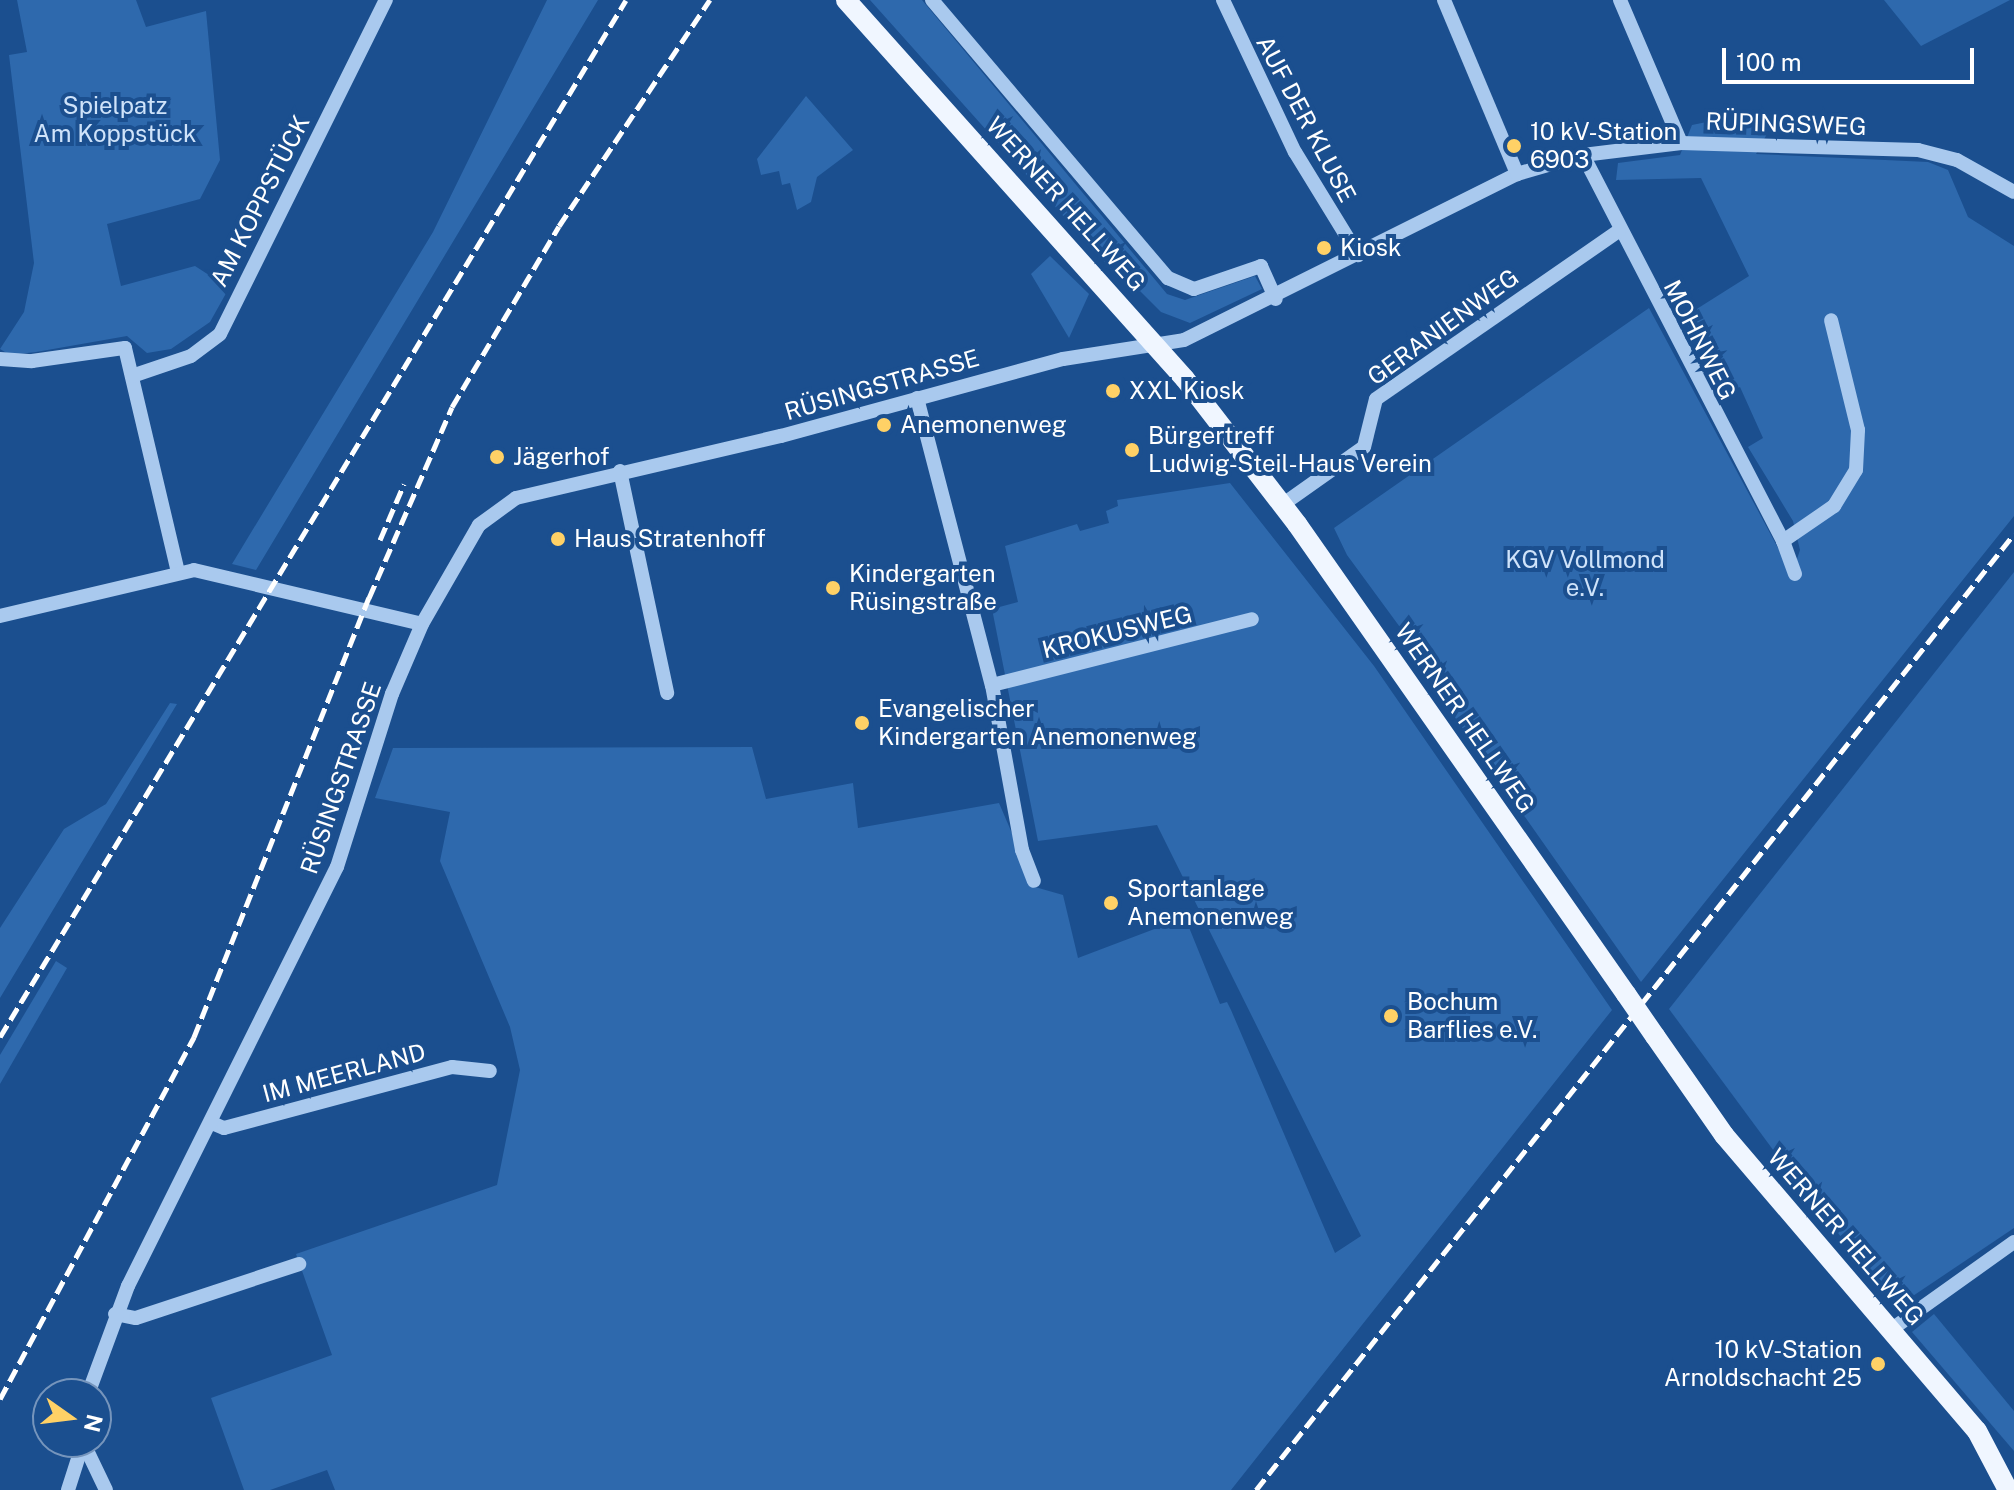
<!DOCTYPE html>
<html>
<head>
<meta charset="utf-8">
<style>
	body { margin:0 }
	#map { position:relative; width:2014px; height:1490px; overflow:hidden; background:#1b4f8f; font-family:"Public Sans",sans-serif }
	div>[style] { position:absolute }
	.green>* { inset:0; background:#2e69ad }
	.minor>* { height:14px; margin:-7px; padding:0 7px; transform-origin:7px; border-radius:7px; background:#a9c9ee }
	.major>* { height:20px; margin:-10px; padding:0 10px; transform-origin:10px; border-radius:10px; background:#f0f6ff }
	.rail>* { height:5px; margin-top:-2.5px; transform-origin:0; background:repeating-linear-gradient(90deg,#fff 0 14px,transparent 0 20px) }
	.major-bridge>* { height:20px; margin:-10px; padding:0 10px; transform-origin:10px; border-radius:10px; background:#f0f6ff }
	.dots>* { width:22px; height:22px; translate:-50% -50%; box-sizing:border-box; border:4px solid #1b4f8f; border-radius:50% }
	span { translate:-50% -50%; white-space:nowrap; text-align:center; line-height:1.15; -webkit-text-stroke:8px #1b4f8f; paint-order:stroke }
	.park-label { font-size:24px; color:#cfe3fa }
	.street-label { font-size:24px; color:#fff }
	.poi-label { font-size:24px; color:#fff }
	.left { translate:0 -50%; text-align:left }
	.right { translate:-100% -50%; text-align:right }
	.north { position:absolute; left:32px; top:1378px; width:80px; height:80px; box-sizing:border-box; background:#1b4f8f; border:2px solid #7695bc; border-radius:50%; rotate:104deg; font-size:22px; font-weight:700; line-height:32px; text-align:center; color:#fff }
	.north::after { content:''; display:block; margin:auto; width:28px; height:36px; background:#ffd166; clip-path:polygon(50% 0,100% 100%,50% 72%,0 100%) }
	.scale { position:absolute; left:1722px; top:48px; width:252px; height:36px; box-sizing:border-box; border:4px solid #fff; border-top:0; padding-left:10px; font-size:24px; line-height:28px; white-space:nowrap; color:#fff; -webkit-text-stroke:6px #1b4f8f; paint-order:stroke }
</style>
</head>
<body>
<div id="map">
	<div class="green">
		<div style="clip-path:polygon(17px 0,136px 0,146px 27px,206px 11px,220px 160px,200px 199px,107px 224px,121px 286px,195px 266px,229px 288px,210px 322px,171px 349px,147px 353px,127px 336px,36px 352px,10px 355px,0 349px,24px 312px,34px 263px,9px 55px,27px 52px)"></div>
		<div style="clip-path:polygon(547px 0,598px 0,256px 570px,232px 564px,433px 232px)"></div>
		<div style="clip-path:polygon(870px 0,922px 0,1167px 294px,1185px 300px,1255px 276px,1262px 289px,1190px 323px,1161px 312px,1140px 291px,1134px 295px)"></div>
		<div style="clip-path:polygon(1884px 0,2010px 0,1921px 46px)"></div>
		<div style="clip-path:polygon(806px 96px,853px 150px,817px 177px,811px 202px,797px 210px,790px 183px,782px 185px,779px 171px,761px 175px,757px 159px)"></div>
		<div style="clip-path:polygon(1726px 118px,1768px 132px,1756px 154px,1928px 162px,1948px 170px,1968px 217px,2014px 246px,2014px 516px,1641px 982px,1421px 669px,1427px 664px,1347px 555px,1334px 528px,1649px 308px,1792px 574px,1800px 550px,1793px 521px,1748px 447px,1763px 438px,1740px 387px,1721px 396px,1684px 317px,1749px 276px,1701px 178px,1616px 180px,1618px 163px,1680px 155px,1692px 125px)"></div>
		<div style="clip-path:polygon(1050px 256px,1089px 294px,1069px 338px,1031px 274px)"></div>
		<div style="clip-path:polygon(1230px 483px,1374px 666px,1612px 1010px,1231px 1490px,335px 1490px,327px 1470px,270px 1490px,244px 1490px,211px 1398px,332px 1355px,296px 1254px,497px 1185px,520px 1070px,510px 1027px,440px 861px,450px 812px,375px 798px,393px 748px,752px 747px,766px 799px,853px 783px,858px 828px,999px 803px,1035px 887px,1063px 895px,1078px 958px,1165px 925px,1161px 912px,1184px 915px,1220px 1004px,1227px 1002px,1231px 1010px,1335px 1253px,1361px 1236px,1157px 825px,1038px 841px,992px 609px,1018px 602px,1005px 546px,1077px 524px,1080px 531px,1109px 523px,1106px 511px,1118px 506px,1117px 500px)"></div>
		<div style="clip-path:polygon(2014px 572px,2014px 1228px,1898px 1306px,1805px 1193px,1669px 1009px)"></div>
		<div style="clip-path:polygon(170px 703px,177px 704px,0 998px,0 928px,64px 829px,106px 804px)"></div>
		<div style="clip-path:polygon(56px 961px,67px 968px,0 1084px,0 1055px)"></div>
		<div style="clip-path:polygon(1934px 1314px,2014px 1411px,2014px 1451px,1912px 1332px)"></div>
	</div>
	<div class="minor">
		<div style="left:932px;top:0;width:365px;rotate:49.7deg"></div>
		<div style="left:1168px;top:278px;width:28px;rotate:23deg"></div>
		<div style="left:1194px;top:289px;width:71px;rotate:-18.9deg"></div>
		<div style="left:1261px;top:266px;width:36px;rotate:66deg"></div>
		<div style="left:1223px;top:0;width:168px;rotate:64.7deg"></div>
		<div style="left:1295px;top:152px;width:121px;rotate:58.5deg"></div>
		<div style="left:1444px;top:0;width:189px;rotate:67.2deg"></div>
		<div style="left:1620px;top:0;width:155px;rotate:66.9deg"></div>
		<div style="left:1583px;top:155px;width:435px;rotate:62.6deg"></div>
		<div style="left:1783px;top:541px;width:62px;rotate:-34.5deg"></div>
		<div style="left:1834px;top:506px;width:42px;rotate:-58.6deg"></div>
		<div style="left:1856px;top:470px;width:40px;rotate:-87.1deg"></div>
		<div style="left:1858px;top:430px;width:113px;rotate:-103.8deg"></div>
		<div style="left:0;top:359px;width:32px;rotate:4deg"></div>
		<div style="left:32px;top:361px;width:94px;rotate:-8deg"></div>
		<div style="left:125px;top:348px;width:231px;rotate:76.7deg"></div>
		<div style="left:132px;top:376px;width:62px;rotate:-18.7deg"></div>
		<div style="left:191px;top:356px;width:36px;rotate:-37deg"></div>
		<div style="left:220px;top:334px;width:373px;rotate:-63.6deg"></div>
		<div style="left:917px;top:398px;width:297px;rotate:75.4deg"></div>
		<div style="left:992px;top:685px;width:168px;rotate:79.7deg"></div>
		<div style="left:1022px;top:850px;width:33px;rotate:69deg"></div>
		<div style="left:620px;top:471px;width:227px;rotate:78deg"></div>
		<div style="left:1282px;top:505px;width:100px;rotate:-35.3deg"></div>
		<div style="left:1364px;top:447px;width:49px;rotate:-76deg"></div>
		<div style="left:1376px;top:399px;width:295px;rotate:-34.7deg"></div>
		<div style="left:1783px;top:541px;width:35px;rotate:70deg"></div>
		<div style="left:0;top:616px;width:199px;rotate:-13.3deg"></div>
		<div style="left:194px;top:570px;width:234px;rotate:13.3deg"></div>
		<div style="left:992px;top:685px;width:268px;rotate:-14.2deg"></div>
		<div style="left:212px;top:1123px;width:13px;rotate:23deg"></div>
		<div style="left:224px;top:1128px;width:236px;rotate:-15deg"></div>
		<div style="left:452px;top:1067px;width:38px;rotate:6deg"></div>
		<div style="left:115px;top:1314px;width:21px;rotate:11deg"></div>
		<div style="left:136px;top:1318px;width:172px;rotate:-18.3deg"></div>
		<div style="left:1892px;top:1329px;width:150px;rotate:-35.5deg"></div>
		<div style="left:88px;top:1394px;width:115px;rotate:-69.7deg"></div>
		<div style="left:128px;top:1286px;width:468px;rotate:-63.5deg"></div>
		<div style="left:337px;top:867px;width:182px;rotate:-72.4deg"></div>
		<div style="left:392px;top:694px;width:76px;rotate:-66.8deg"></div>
		<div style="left:422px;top:624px;width:114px;rotate:-60.1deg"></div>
		<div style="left:479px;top:525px;width:46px;rotate:-36.1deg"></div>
		<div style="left:516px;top:498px;width:272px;rotate:-13.2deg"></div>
		<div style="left:781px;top:436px;width:292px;rotate:-15.3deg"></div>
		<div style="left:1063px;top:359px;width:122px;rotate:-8.9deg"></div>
		<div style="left:1184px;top:340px;width:372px;rotate:-26.5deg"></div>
		<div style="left:1517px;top:174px;width:69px;rotate:-16.1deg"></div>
		<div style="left:1583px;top:155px;width:99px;rotate:-7deg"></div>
		<div style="left:1681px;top:143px;width:237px;rotate:1.7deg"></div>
		<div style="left:1918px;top:150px;width:40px;rotate:14.4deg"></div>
		<div style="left:1957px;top:160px;width:65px;rotate:29.3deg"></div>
		<div style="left:83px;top:1442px;width:53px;rotate:64.4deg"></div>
		<div style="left:68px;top:1490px;width:49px;rotate:-72.3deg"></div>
	</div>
	<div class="major">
		<div style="left:846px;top:0;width:508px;rotate:48.19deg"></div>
		<div style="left:1185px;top:379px;width:183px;rotate:52.3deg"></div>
		<div style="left:1297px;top:524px;width:574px;rotate:55.01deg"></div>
		<div style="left:1655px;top:1036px;width:121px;rotate:55.1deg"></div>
		<div style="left:1724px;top:1135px;width:389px;rotate:49.5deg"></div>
		<div style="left:1977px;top:1431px;width:67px;rotate:62.3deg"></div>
	</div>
	<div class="rail">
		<div style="left:380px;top:540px;width:61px;rotate:-66.8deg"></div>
		<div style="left:0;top:1037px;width:1211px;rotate:-58.88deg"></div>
		<div style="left:0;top:1399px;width:411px;rotate:-61.8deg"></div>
		<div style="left:194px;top:1037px;width:473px;rotate:-68.3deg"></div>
		<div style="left:369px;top:598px;width:208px;rotate:-66.5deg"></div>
		<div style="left:452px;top:407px;width:210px;rotate:-59.4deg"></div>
		<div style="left:559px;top:226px;width:272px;rotate:-56.3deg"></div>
		<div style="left:1256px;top:1490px;width:1220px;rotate:-51.59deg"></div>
	</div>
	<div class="major-bridge">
		<div style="left:1626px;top:994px;width:51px;rotate:55.4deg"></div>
	</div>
	<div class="dots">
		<div style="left:1514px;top:146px;background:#ffd166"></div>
		<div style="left:1324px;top:248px;background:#ffd166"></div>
		<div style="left:1113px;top:391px;background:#ffd166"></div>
		<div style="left:884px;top:425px;background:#ffd166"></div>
		<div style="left:1132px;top:450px;background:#ffd166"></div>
		<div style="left:497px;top:457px;background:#ffd166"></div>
		<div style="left:558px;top:539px;background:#ffd166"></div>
		<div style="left:833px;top:588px;background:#ffd166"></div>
		<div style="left:862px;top:723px;background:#ffd166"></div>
		<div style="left:1111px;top:903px;background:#ffd166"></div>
		<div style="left:1391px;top:1016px;background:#ffd166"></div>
		<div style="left:1878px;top:1364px;background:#ffd166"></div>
	</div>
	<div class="park-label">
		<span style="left:115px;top:120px">Spielpatz<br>Am Koppstück</span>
		<span style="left:1585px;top:574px">KGV Vollmond<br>e.V.</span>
	</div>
	<div class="street-label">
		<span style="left:1306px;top:119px;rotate:62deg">AUF DER KLUSE</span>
		<span style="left:1786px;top:124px;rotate:2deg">RÜPINGSWEG</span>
		<span style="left:260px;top:201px;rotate:-63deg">AM KOPPSTÜCK</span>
		<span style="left:1066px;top:204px;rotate:48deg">WERNER HELLWEG</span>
		<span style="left:1443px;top:327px;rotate:-36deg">GERANIENWEG</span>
		<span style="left:1700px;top:340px;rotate:63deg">MOHNWEG</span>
		<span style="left:882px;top:385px;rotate:-16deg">RÜSINGSTRASSE</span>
		<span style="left:1117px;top:632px;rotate:-14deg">KROKUSWEG</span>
		<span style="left:1465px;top:718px;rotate:55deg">WERNER HELLWEG</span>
		<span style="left:341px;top:778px;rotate:-71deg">RÜSINGSTRASSE</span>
		<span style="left:344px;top:1073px;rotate:-15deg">IM MEERLAND</span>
		<span style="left:1846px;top:1237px;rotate:49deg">WERNER HELLWEG</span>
	</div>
	<div class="poi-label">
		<span class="left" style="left:1530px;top:146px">10 kV-Station<br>6903</span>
		<span class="left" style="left:1340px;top:248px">Kiosk</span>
		<span class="left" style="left:1129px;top:391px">XXL Kiosk</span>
		<span class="left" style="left:900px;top:425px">Anemonenweg</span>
		<span class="left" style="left:1148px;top:450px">Bürgertreff<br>Ludwig-Steil-Haus Verein</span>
		<span class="left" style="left:513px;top:457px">Jägerhof</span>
		<span class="left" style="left:574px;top:539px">Haus Stratenhoff</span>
		<span class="left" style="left:849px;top:588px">Kindergarten<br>Rüsingstraße</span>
		<span class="left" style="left:878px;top:723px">Evangelischer<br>Kindergarten Anemonenweg</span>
		<span class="left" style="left:1127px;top:903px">Sportanlage<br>Anemonenweg</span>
		<span class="left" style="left:1407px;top:1016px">Bochum<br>Barflies e.V.</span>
		<span class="right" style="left:1862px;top:1364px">10 kV-Station<br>Arnoldschacht 25</span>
	</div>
	<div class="north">N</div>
	<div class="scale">100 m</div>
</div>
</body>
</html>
